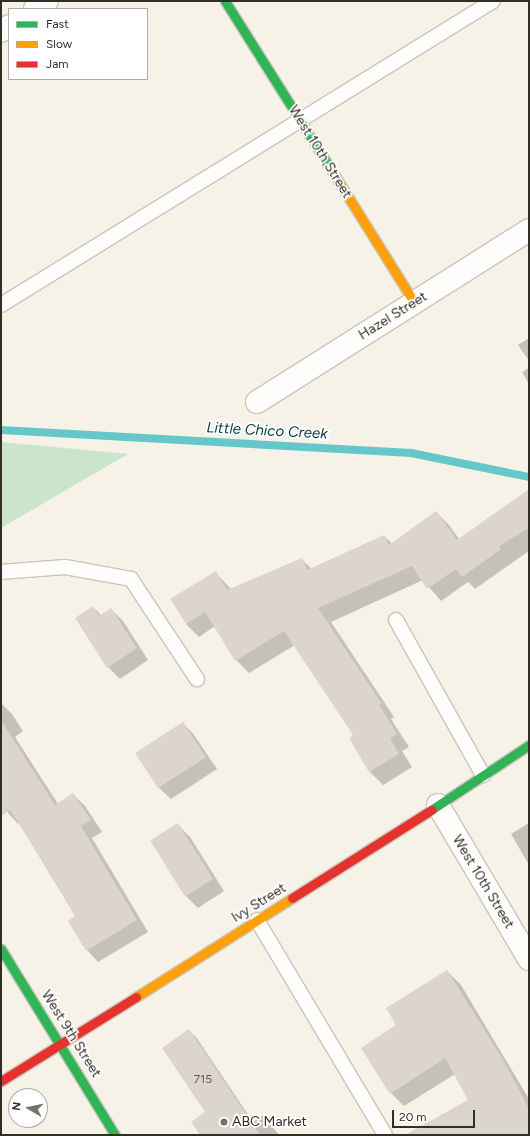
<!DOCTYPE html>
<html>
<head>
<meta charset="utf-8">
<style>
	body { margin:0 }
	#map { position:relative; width:530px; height:1136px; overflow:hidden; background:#f7f2e7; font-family:Figtree,sans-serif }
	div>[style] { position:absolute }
	.green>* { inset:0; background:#cae5cb }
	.shadow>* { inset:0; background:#0003 }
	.stream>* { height:8px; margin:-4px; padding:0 4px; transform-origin:4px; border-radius:4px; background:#65c7ca }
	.building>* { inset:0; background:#dbd5ce; transform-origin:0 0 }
	.roads { filter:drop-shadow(1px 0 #cac6be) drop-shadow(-1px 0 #cac6be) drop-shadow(0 1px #cac6be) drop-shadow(0 -1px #cac6be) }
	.lane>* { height:14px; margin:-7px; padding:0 7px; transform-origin:7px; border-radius:7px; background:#fefdfb }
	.street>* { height:22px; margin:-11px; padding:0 11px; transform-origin:11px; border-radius:11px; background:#fefdfb }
	.fast>* { height:9px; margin:-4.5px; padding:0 4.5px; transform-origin:4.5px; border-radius:4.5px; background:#30b455 }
	.slow>* { height:9px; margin:-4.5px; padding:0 4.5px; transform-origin:4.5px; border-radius:4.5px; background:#ff9f0a }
	.jam>* { height:9px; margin:-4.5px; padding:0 4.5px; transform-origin:4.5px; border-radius:4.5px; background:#e5322d }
	.dots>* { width:11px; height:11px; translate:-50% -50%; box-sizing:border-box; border:2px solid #fff; border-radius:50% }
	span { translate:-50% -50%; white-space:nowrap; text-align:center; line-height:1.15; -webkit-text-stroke:3.5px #fff; paint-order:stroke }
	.number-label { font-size:12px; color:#5c5850 }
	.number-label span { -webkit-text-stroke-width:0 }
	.street-label { font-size:14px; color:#312e26 }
	.poi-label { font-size:14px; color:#312e26 }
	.left { translate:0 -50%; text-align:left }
	.water-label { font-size:15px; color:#003e42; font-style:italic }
	.frame { position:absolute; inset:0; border:2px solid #312e26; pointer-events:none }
	.legend { position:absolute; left:8px; top:8px; width:140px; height:72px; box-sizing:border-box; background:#fff; border:1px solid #adaba8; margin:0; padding:5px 7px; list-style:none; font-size:12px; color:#312e26 }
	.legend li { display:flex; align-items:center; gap:8px; height:20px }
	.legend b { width:20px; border:1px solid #adaba8 }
	.north { position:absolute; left:8px; top:1088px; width:40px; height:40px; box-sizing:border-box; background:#fff; border:1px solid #adaba8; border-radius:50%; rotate:279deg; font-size:11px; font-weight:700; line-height:16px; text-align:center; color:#312e26 }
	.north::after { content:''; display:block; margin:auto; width:14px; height:18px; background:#76736a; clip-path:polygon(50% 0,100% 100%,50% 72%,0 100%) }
	.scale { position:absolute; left:392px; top:1110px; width:83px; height:18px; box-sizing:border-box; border:2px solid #312e26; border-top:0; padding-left:5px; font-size:12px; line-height:14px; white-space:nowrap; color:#312e26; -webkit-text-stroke:3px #fff; paint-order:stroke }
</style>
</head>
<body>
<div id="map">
	<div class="green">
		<div style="clip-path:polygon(1px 442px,128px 454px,1px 528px)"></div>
	</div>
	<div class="shadow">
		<div style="clip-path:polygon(529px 338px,529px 361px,518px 345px)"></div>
		<div style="clip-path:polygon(529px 368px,529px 384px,522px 372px)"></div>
		<div style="clip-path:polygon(529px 497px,529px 551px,475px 589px,468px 582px,441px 601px,423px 580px,331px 622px,394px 717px,391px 719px,409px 747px,402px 751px,412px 767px,383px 785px,370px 772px,350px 738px,355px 736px,295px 645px,249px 673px,236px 660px,215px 626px,199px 637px,186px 624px,215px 572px,231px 589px,301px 559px,312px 569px,384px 536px,392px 544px,436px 512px,449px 525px,459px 539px)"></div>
		<div style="clip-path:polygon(93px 607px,101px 615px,111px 609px,123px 621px,148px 660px,120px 679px,108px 667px)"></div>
		<div style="clip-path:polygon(1px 703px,12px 714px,23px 731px,15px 737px,58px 804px,73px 794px,85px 806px,102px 832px,92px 838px,148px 932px,98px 962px,87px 950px,76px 917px,19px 823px,18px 824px,1px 805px)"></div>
		<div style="clip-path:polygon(183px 723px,194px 735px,217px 769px,171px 799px,159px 788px,137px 754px)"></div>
		<div style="clip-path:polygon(529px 823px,529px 865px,511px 834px)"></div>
		<div style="clip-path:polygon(178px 825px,190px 837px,224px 891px,198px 908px,186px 896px)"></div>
		<div style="clip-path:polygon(447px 971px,461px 985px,529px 1099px,529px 1135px,420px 1135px,469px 1101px,455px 1074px,404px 1106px,391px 1093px,398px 1026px)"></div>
		<div style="clip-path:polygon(189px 1031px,196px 1037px,253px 1122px,263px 1115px,279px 1135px,201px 1135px,207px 1112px)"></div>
	</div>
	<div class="stream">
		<div style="left:1px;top:430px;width:411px;rotate:3.2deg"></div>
		<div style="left:411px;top:453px;width:120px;rotate:11.5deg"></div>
	</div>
	<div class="building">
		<div style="clip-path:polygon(529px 489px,529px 528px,499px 546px,501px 549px,462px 577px,456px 569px,427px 589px,412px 566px,318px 608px,382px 704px,379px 705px,397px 734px,390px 738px,399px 754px,369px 772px,349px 738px,353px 735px,284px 631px,235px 661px,205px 612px,186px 624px,170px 599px,216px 571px,227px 590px,302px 558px,307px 570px,384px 535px,389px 545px,436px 511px,457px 540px)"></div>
		<div style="clip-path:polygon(93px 606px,99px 616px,111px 608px,137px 648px,107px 668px,75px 618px)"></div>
		<div style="clip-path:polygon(1px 720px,55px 805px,73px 793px,91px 820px,81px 826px,137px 920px,86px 951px,68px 921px,75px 916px,42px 860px,10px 810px,1px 816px)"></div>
		<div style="left:183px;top:722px;width:42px;height:57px;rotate:57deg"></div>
		<div style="left:178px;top:823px;width:66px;height:33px;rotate:58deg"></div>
		<div style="clip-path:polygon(447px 970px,502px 1058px,529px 1109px,529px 1135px,405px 1135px,468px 1100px,445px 1058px,390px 1094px,361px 1048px,396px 1025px,386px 1008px)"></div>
		<div style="clip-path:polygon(189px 1029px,260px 1135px,200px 1135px,191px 1122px,205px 1112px,162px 1048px)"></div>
	</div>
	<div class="roads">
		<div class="lane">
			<div style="left:1px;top:305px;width:578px;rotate:-31.71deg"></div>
			<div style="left:1px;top:572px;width:64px;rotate:-4.5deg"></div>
			<div style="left:65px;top:567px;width:67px;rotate:10.3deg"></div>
			<div style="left:131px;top:579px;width:120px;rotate:56.6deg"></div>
			<div style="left:396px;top:620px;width:178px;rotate:60.7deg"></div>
			<div style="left:257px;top:920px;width:250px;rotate:59.2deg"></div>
		</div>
		<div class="street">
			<div style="left:35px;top:9px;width:14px;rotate:-34deg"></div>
			<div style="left:1px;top:31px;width:9px;rotate:-32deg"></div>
			<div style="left:257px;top:402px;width:322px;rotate:-32.3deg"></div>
			<div style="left:438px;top:805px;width:179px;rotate:59.4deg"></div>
		</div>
		<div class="fast">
			<div style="left:225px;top:1px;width:201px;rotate:57.8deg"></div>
			<div style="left:431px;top:810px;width:118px;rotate:-33.6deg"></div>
			<div style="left:1px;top:949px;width:218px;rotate:58.5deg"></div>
		</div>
		<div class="slow">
			<div style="left:332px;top:171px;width:155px;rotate:58deg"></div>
			<div style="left:136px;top:997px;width:185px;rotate:-32.4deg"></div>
		</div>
		<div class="jam">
			<div style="left:292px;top:898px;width:165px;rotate:-32.3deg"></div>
			<div style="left:1px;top:1081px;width:159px;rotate:-31.9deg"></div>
		</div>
	</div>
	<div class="dots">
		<div style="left:224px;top:1122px;background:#76736a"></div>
	</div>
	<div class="number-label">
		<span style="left:203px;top:1080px">715</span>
	</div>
	<div class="street-label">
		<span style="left:320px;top:152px;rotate:58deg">West 10th Street</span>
		<span style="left:393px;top:316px;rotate:-32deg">Hazel Street</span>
		<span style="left:483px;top:882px;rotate:59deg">West 10th Street</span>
		<span style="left:259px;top:903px;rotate:-32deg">Ivy Street</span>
		<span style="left:71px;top:1034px;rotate:58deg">West 9th Street</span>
	</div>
	<div class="poi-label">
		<span class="left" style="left:232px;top:1122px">ABC Market</span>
	</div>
	<div class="water-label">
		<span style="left:267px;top:431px;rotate:3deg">Little Chico Creek</span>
	</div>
	<div class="frame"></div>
	<ul class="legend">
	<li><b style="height:5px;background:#30b455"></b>Fast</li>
	<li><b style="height:5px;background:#ff9f0a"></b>Slow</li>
	<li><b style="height:5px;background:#e5322d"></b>Jam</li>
	</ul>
	<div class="north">N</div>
	<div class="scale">20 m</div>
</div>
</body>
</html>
